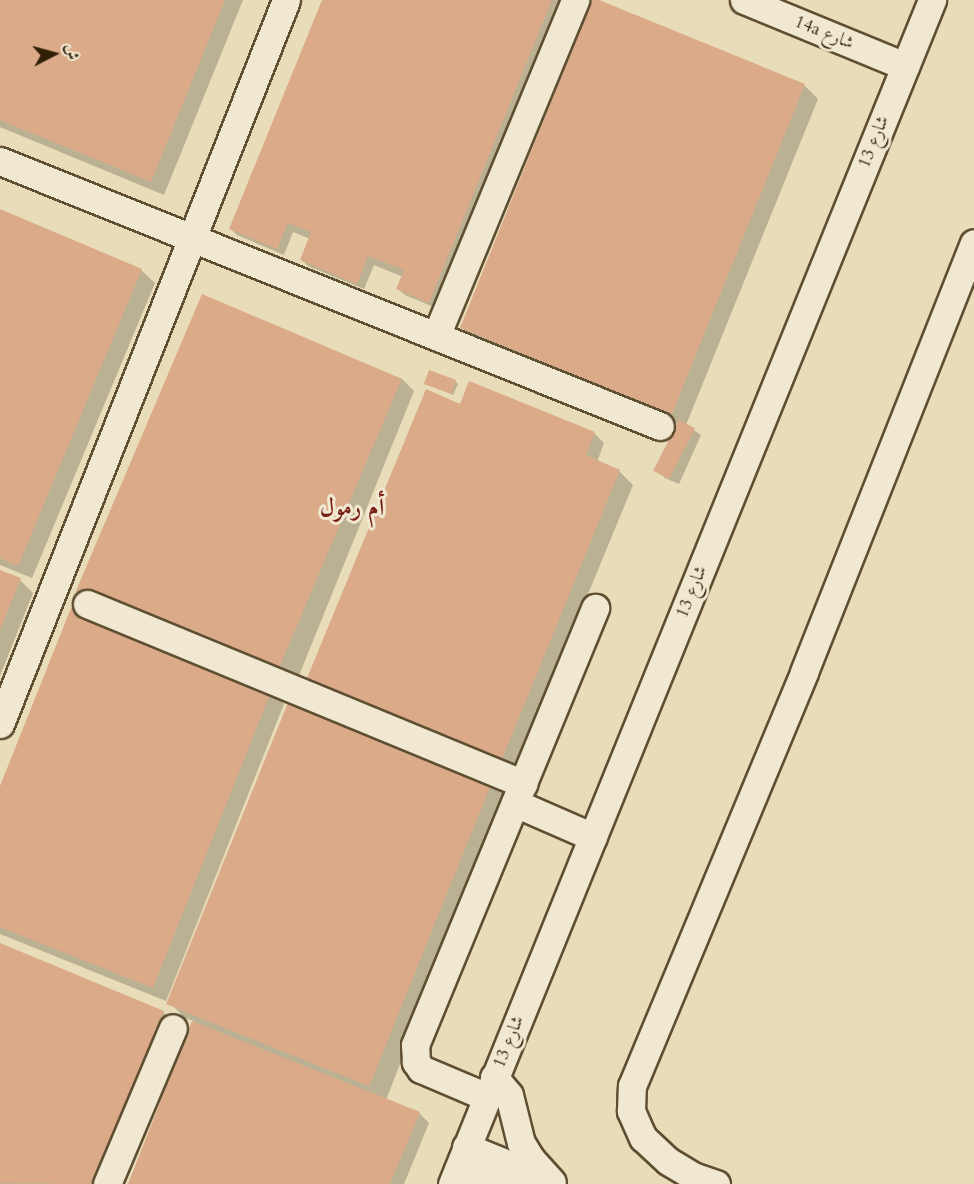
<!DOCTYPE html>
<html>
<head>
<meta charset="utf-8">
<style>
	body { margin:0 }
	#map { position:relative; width:974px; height:1184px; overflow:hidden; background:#e9dcb8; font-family:Cardo,Amiri,serif }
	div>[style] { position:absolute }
	.shadow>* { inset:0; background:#0003 }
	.building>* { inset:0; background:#dbab89; transform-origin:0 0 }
	.roads { filter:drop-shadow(2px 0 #5e4e32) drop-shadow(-2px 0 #5e4e32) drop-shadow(0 2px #5e4e32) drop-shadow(0 -2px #5e4e32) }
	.minor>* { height:27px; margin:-13.5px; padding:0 13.5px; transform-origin:13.5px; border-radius:13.5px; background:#f1e8d1 }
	span { translate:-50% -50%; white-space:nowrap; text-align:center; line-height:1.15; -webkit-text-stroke:6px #f1e8d1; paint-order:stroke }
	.street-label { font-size:18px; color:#301f05 }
	.district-label { font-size:24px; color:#7a1f14; font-weight:700 }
	.north { position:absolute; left:24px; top:24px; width:60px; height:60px; -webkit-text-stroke:4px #f1e8d1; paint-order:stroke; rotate:84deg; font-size:16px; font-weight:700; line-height:24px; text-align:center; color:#301f05 }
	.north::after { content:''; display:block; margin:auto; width:21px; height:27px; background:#301f05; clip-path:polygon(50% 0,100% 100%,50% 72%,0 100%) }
</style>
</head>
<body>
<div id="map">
	<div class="shadow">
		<div style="clip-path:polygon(0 0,243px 0,164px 195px,0 127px)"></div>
		<div style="clip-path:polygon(324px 0,561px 0,436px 308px,405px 295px,398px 289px,403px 277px,374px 265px,364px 289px,308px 266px,301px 259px,310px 239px,293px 232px,284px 255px,237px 235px,230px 228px)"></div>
		<div style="clip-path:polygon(594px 0,804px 85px,818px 99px,686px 425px,701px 435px,679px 484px,665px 478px,658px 471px,679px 424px,476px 341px,462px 328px)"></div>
		<div style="clip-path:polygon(0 210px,141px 270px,155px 283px,32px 578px,0 565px)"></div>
		<div style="clip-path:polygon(401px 378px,414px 391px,294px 688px,96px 606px)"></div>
		<div style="clip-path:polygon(455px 381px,458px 384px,453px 395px,426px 383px)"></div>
		<div style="clip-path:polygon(461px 405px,594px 433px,604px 443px,597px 462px,619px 471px,633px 485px,513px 776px,320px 696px)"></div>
		<div style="clip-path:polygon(0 572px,20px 580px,33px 593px,0 676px)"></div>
		<div style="clip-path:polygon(271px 690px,284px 704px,166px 1001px,0 934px,0 790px)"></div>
		<div style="clip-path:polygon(491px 782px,505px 795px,386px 1100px,419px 1113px,429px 1123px,404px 1184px,129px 1184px,194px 1021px,185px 1018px,171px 1004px)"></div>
		<div style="clip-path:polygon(0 944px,163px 1012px,176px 1026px,112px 1184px,0 1184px)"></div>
	</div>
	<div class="building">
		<div style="clip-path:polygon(0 0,225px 0,151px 182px,0 120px)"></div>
		<div style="clip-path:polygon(322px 0,552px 0,429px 303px,396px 289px,404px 270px,368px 256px,357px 284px,300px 260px,311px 232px,288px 223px,277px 249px,229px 229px)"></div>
		<div style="clip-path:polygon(592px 0,599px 0,805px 84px,672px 414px,460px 328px)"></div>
		<div style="clip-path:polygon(0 209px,142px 269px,18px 566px,0 558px)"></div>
		<div style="left:202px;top:294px;width:217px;height:323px;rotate:23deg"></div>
		<div style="left:429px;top:370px;width:29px;height:15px;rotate:20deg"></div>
		<div style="clip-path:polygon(469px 381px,595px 432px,586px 455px,620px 470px,500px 764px,305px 683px,426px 389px,460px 404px)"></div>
		<div style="left:679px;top:420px;width:18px;height:57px;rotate:27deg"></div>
		<div style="clip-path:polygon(0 570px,21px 578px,0 630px)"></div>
		<div style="clip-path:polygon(71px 608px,272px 689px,153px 988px,0 927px,0 786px)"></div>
		<div style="left:289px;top:700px;width:219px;height:328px;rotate:22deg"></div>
		<div style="clip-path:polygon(0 943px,164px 1011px,93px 1184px,0 1183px)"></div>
		<div style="clip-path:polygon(192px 1021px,420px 1112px,390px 1184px,128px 1184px)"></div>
	</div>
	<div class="roads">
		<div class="minor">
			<div style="left:744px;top:0;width:174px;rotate:22.3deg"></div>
			<div style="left:0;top:161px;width:711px;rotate:21.88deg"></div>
			<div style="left:436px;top:336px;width:364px;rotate:-67.5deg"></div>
			<div style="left:87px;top:604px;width:472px;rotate:22.4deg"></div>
			<div style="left:0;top:724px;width:778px;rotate:-68.44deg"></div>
			<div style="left:515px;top:803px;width:85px;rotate:23.6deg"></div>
			<div style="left:494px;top:1077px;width:23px;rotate:50deg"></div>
			<div style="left:509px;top:1095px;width:49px;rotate:76deg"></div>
			<div style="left:521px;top:1143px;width:19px;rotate:58deg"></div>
			<div style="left:531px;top:1159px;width:31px;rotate:48deg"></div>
			<div style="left:487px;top:1097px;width:72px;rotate:-157deg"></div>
			<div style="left:421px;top:1069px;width:9px;rotate:-126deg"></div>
			<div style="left:416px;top:1062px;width:17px;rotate:-93deg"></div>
			<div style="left:415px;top:1045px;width:473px;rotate:-67.6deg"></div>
			<div style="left:466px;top:1147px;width:87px;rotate:22.2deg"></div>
			<div style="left:458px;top:1170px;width:52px;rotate:15.6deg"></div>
			<div style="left:107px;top:1184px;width:169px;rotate:-67.1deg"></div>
			<div style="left:452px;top:1184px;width:1278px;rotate:-67.93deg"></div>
			<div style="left:716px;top:1184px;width:24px;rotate:-161deg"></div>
			<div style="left:693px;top:1176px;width:29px;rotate:-149deg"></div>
			<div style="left:668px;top:1161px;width:34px;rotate:-137deg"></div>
			<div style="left:643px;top:1138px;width:30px;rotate:-114deg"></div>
			<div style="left:631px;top:1111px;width:25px;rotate:-88deg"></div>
			<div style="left:632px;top:1086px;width:448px;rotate:-67.4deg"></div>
			<div style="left:804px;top:672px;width:461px;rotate:-68.4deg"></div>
		</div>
	</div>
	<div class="street-label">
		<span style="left:824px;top:33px;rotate:22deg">14a شارع</span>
		<span style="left:874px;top:142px;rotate:-68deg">شارع 13</span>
		<span style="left:692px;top:592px;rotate:-68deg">شارع 13</span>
		<span style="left:509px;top:1042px;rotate:-68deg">شارع 13</span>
	</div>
	<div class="district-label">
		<span style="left:352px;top:508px">أم رمول</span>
	</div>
	<div class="north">ش</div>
</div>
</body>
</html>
